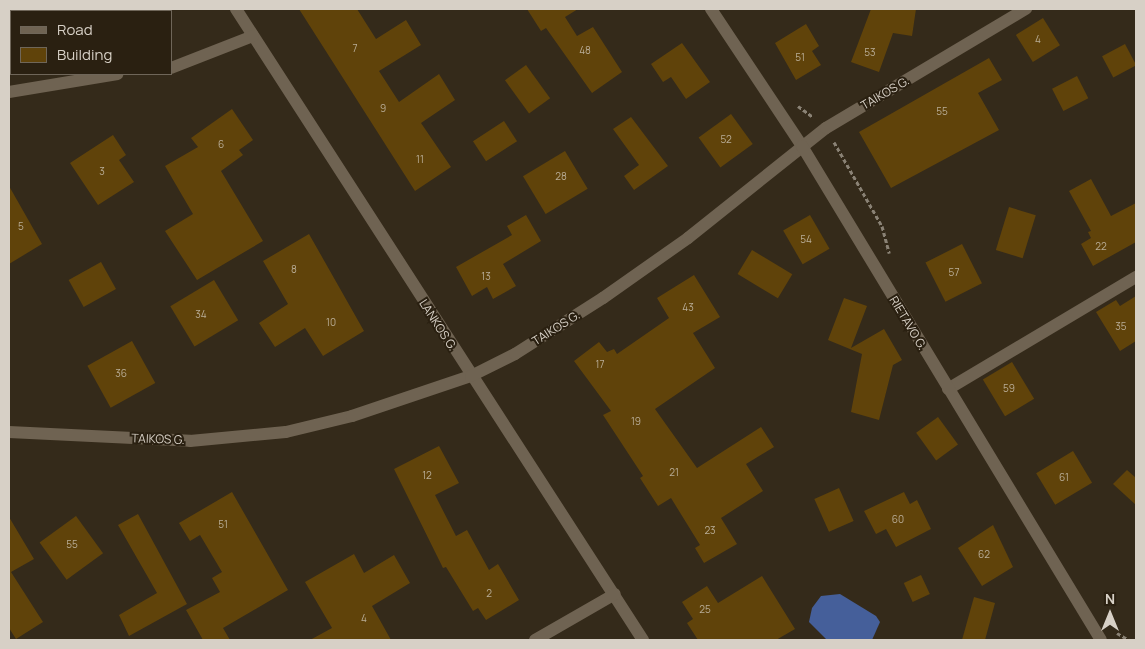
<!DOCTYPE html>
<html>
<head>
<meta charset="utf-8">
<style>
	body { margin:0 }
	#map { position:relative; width:1145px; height:649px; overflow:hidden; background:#342a1a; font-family:Manrope,sans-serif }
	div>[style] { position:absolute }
	.water>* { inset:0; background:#455f9a }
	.building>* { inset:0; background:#60430a; transform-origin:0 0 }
	.path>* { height:3px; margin-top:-1.5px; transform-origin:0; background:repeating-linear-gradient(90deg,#8a8275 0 4px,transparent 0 6.5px) }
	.street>* { height:12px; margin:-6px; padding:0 6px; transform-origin:6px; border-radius:6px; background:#6f6352 }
	.secondary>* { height:12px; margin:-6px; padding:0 6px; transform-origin:6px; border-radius:6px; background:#6f6352 }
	span { translate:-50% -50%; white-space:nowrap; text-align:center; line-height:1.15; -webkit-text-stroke:4px #2a2011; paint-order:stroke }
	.number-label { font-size:10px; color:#b9ad97 }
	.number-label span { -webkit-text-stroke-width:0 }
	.street-label { font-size:12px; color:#d7d0c6 }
	.frame { position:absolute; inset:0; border:10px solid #d7d0c6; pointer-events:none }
	.legend { position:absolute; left:10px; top:10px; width:162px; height:65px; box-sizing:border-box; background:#2a2011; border:1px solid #6f6659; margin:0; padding:6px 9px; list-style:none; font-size:15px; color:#d7d0c6 }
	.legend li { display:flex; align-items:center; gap:10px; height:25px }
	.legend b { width:25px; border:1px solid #6f6659 }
	.north { position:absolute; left:1085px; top:589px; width:50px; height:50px; -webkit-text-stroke:4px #2a2011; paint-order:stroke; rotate:0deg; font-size:14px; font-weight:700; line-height:20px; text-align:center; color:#d7d0c6 }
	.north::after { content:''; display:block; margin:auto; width:18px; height:22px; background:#d7d0c6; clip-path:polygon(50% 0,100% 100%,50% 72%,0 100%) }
</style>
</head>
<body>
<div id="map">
	<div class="water">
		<div style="clip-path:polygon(840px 594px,876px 616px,880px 622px,872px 640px,827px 640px,809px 622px,812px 608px,821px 596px)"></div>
	</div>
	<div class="building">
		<div style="clip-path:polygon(299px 9px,357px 9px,376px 39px,406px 20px,421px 45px,379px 71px,399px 102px,439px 74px,455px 100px,421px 123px,451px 167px,415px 191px)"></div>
		<div style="clip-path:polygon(527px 9px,578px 9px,565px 17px,577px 36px,593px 27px,622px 72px,592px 93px,546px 28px,541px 31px)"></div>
		<div style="clip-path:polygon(871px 9px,916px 9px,912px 36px,893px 33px,879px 72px,851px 62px)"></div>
		<div style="left:1043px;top:18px;width:32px;height:32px;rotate:58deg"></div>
		<div style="clip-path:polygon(806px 24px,819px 46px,812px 51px,821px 65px,796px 80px,775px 43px)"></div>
		<div style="clip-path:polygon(682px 43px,710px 82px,686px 99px,671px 77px,663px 82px,651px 64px)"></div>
		<div style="left:1125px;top:44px;width:24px;height:26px;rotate:62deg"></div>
		<div style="clip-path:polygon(989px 58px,1002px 80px,978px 93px,999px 130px,891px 188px,859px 132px)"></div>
		<div style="left:526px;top:65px;width:41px;height:26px;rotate:54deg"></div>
		<div style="left:1077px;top:76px;width:25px;height:28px;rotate:63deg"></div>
		<div style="clip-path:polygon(232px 109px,253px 140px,239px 150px,243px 155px,221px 171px,263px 241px,197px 280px,165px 231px,193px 214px,165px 166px,198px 147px,191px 138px)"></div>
		<div style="left:731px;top:114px;width:37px;height:40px;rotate:54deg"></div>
		<div style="clip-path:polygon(631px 117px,668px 166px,634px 190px,624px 176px,639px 165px,613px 129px)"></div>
		<div style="left:504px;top:121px;width:24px;height:37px;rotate:57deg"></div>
		<div style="clip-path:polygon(113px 135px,126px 155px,119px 160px,134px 182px,98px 205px,70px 163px)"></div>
		<div style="left:565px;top:151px;width:44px;height:49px;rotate:59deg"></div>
		<div style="clip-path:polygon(1091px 179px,1111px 216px,1136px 203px,1136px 242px,1093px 266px,1081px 244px,1091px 238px,1088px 232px,1091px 231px,1069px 191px)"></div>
		<div style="clip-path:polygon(9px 186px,42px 244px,9px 264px)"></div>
		<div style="left:1009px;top:207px;width:28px;height:45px;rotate:17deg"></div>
		<div style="clip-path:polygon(526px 215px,541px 241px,503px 264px,516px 286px,493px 299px,487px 287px,472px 296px,456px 267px,512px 235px,507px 226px)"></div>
		<div style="left:810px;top:215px;width:39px;height:31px;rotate:60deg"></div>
		<div style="clip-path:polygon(309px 234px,364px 331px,323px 356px,305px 328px,275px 347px,259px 323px,288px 304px,263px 261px)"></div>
		<div style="left:962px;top:244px;width:44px;height:41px;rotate:63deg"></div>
		<div style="left:752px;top:250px;width:47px;height:28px;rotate:31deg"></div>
		<div style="left:101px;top:262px;width:31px;height:37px;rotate:61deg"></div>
		<div style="clip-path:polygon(694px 275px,720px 317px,693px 333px,715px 368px,655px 409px,697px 468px,761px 427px,774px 447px,746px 464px,763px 491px,721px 518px,737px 544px,704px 563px,695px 548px,700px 545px,671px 498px,658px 506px,640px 478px,643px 476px,603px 415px,611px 411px,574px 361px,599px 342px,607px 352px,614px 349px,617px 354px,669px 318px,657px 298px)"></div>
		<div style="left:214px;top:280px;width:47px;height:51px;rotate:59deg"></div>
		<div style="clip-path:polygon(1136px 296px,1136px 341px,1120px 351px,1096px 312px,1116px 300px,1120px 306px)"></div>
		<div style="clip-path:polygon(844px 298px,867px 306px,851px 348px,884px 329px,902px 360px,893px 365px,879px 420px,851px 412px,862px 354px,828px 340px)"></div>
		<div style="left:132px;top:341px;width:48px;height:51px;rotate:61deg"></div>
		<div style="left:1012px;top:362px;width:43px;height:34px;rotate:59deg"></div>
		<div style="left:938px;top:417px;width:34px;height:27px;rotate:54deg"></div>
		<div style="clip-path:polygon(439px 446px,459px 483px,435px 495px,456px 536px,467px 530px,489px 570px,498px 564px,519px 600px,486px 620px,478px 608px,473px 611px,446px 567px,443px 568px,394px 469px)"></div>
		<div style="left:1073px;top:451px;width:37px;height:43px;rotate:59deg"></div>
		<div style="clip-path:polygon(1127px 470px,1136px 478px,1136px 505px,1113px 484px)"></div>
		<div style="left:839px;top:488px;width:36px;height:27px;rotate:66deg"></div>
		<div style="clip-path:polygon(232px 492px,288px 590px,223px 628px,230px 640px,203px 640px,186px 610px,220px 592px,212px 578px,222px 572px,200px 535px,190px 541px,179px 523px)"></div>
		<div style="clip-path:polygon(904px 492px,910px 504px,917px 500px,931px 529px,896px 547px,886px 529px,876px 534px,864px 511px)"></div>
		<div style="clip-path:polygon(138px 514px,187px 604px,129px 636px,119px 615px,157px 593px,118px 525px)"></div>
		<div style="left:76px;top:516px;width:46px;height:45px;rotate:54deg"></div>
		<div style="clip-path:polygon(9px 517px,34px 559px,11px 572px,43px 622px,16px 639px,9px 628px)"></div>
		<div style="clip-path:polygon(993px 525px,1013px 567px,982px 586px,958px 548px)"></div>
		<div style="clip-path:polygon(354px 554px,364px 573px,394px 555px,410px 583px,372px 606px,391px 640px,310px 640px,332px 628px,305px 582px)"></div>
		<div style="left:921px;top:575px;width:21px;height:19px;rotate:65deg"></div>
		<div style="clip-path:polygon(762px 576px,795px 629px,776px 640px,698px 640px,687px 623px,693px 619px,682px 602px,707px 586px,718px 603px)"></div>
		<div style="clip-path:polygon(974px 597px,995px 603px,985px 640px,962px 640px)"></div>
	</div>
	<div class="path">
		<div style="left:798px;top:106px;width:19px;rotate:36deg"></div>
		<div style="left:834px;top:142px;width:97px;rotate:60.3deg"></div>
		<div style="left:882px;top:226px;width:28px;rotate:75deg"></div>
		<div style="left:1117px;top:633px;width:14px;rotate:30deg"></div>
	</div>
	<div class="street">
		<div style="left:236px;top:9px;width:751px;rotate:57.18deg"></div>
		<div style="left:171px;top:68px;width:88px;rotate:-21.3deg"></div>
		<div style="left:9px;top:92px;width:110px;rotate:-9.4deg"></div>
		<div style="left:948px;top:389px;width:219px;rotate:-30.8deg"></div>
		<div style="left:9px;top:432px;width:181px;rotate:2.8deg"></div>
		<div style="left:190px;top:441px;width:96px;rotate:-5.4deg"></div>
		<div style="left:286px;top:432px;width:68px;rotate:-13.6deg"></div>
		<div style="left:352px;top:416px;width:126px;rotate:-18.6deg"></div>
		<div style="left:471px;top:376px;width:49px;rotate:-26.6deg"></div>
		<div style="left:515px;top:354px;width:104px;rotate:-32.5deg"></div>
		<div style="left:603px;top:298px;width:104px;rotate:-35.2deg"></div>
		<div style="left:688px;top:238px;width:176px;rotate:-38.6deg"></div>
		<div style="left:826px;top:128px;width:233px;rotate:-30.8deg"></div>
		<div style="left:535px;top:640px;width:92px;rotate:-29.9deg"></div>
	</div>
	<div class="secondary">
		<div style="left:711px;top:9px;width:164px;rotate:56.4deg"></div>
		<div style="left:802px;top:146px;width:577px;rotate:58.82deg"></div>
	</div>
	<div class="number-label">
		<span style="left:1038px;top:40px">4</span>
		<span style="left:355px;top:49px">7</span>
		<span style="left:585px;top:51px">48</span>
		<span style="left:870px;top:53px">53</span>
		<span style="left:800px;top:58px">51</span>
		<span style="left:383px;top:109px">9</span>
		<span style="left:942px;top:112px">55</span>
		<span style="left:726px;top:140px">52</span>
		<span style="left:221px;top:145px">6</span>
		<span style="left:420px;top:160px">11</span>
		<span style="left:102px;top:172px">3</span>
		<span style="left:561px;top:177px">28</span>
		<span style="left:21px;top:227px">5</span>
		<span style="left:806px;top:240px">54</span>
		<span style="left:1101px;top:247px">22</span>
		<span style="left:294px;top:270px">8</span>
		<span style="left:954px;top:273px">57</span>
		<span style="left:486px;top:277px">13</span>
		<span style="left:688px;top:308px">43</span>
		<span style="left:201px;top:315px">34</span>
		<span style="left:331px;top:323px">10</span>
		<span style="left:1121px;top:327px">35</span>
		<span style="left:600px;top:365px">17</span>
		<span style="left:121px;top:374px">36</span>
		<span style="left:1009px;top:389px">59</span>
		<span style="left:636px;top:422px">19</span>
		<span style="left:674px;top:473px">21</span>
		<span style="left:427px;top:476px">12</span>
		<span style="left:1064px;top:478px">61</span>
		<span style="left:898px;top:520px">60</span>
		<span style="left:223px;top:525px">51</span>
		<span style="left:710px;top:531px">23</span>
		<span style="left:72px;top:545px">55</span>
		<span style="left:984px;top:555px">62</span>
		<span style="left:489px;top:594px">2</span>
		<span style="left:705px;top:610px">25</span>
		<span style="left:364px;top:619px">4</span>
	</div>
	<div class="street-label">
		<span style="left:885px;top:93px;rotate:-30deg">TAIKOS G.</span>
		<span style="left:908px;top:323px;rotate:59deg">RIETAVO G.</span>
		<span style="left:438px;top:325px;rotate:57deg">LANKOS G.</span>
		<span style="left:556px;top:328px;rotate:-32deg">TAIKOS G.</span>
		<span style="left:158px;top:439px;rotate:2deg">TAIKOS G.</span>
	</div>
	<div class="frame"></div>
	<ul class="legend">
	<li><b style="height:6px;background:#6f6352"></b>Road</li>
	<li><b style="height:14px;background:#60430a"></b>Building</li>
	</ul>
	<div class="north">N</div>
</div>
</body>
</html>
